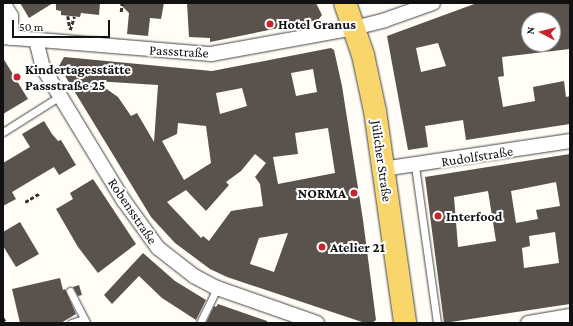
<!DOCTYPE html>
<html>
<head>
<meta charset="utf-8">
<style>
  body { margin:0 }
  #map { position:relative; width:573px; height:326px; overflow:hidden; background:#fffdf5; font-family:"Crimson Pro",serif }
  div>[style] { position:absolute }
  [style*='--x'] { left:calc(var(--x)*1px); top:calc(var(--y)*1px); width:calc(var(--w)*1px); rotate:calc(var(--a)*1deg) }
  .building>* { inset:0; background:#5a524d }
  .path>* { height:2.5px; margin-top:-1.25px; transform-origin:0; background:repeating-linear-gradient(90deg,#333 0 4px,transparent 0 6px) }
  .roads { filter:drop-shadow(0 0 1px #444) drop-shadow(0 0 1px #444) }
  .lane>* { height:7px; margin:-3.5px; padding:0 3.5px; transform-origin:3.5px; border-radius:3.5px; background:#fff }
  .street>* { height:14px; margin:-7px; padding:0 7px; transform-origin:7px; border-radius:7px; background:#fff }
  .primary>* { height:22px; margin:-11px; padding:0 11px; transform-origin:11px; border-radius:11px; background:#f9d66b }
  .dots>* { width:11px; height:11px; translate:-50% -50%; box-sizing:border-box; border:2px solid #fff; border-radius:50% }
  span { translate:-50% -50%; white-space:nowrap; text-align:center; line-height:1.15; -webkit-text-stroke:4px #fff; paint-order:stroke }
  .poi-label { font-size:14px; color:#111; font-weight:700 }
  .left { translate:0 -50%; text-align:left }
  .right { translate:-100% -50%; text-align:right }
  .street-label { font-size:14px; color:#111 }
  .frame { position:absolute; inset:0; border:4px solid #111; pointer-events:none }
  .north { position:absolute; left:521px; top:12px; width:40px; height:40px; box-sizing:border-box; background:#fff; border:1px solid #a0a0a0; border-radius:50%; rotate:277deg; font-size:11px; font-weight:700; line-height:16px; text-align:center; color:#111 }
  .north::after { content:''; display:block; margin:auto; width:14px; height:18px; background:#c4262e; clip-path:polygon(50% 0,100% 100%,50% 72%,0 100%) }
  .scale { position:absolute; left:12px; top:20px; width:98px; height:18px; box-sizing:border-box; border:2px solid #111; border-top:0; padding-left:5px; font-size:12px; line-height:14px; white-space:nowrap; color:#111; -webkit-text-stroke:3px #fff; paint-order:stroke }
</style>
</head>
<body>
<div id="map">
  <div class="building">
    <div style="clip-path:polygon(20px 3px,53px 3px,29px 18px)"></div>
    <div style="clip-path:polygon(56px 3px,100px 3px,99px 15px,81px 13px,80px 17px,61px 15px,61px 11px,56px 10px)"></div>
    <div style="clip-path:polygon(119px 3px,164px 3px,161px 19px,150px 18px,148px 36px,127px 34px,129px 13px)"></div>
    <div style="clip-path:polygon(187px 3px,316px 3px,322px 15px,318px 20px,210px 42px,210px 38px,189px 37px)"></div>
    <div style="clip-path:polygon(evenodd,477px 3px,570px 3px,570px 49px,502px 57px,504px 76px,498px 77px,503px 107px,535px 101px,533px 87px,564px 81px,566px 97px,570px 96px,570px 124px,466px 140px,463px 120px,425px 126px,428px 147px,408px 150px,387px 36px,477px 3px,529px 20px,553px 20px,553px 44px,529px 44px,529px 20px,477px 3px,438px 43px,446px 66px,421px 72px,416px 48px,438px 43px)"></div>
    <div style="clip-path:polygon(evenodd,331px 48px,334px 50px,342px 86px,363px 220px,376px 320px,372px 323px,365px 323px,227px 277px,210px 269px,175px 243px,151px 217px,59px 66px,64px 57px,212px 71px,331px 48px,313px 69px,317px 92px,296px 96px,291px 73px,313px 69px,331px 48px,95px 81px,158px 85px,154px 142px,137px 113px,131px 116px,118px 97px,95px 81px,331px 48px,242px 88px,247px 106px,220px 114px,216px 93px,242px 88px,331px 48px,178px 123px,206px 126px,211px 163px,184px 180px,162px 141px,177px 134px,178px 123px,331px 48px,328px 128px,335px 173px,278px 184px,273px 157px,298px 154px,295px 133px,328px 128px,331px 48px,255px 154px,266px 163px,255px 177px,260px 184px,263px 206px,231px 211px,209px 241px,203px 236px,201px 238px,167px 202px,186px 190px,206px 211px,229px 185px,226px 182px,241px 171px,255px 154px,331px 48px,288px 233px,274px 272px,250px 264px,259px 238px,288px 233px)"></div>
    <div style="clip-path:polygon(3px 58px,28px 99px,3px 114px)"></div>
    <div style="clip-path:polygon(44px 121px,52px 134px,58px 141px,61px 140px,76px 165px,59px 175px,54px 167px,12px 192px,16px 199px,3px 206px,3px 163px,30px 147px,22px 134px)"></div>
    <div style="clip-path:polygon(evenodd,570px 154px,570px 304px,444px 323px,425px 177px,570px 154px,556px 182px,560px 206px,536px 210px,538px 219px,516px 223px,511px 191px,556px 182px,570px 154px,488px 191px,496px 241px,458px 247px,454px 197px,488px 191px,570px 154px,555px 232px,559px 263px,524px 268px,522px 248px,530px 246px,529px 236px,555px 232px)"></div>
    <div style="clip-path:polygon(93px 179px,136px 244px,98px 273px,78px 247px,56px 209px,73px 199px,70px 193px)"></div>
    <div style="clip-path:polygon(20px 222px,39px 254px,16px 267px,3px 246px,3px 232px)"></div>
    <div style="clip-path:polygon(143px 253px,175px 281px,206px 300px,196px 320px,162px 298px,139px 276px,112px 304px,104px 295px)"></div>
    <div style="clip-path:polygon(60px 278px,63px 290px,65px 289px,76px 314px,61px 323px,20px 323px,12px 289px)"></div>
    <div style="clip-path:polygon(79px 285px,82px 295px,78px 296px,73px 287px)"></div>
    <div style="clip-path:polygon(218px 304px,267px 321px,267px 323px,206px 323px,214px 306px,216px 307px)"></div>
  </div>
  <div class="path">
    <div style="--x:121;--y:12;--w:9;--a:-84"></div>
    <div style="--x:68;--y:16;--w:12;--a:81"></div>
    <div style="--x:70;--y:30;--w:14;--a:-73"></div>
    <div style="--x:25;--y:202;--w:17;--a:-31"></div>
    <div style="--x:3;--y:318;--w:6;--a:59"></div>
  </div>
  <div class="roads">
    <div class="lane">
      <div style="--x:3;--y:132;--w:67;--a:-32.3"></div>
      <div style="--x:415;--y:166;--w:159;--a:82"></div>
      <div style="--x:70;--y:291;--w:36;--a:63"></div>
      <div style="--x:71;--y:323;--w:14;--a:-17"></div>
      <div style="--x:200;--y:323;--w:39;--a:-64"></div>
    </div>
    <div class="street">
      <div style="--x:3;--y:3;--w:15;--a:58"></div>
      <div style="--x:11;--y:16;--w:22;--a:90"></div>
      <div style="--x:3;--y:37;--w:209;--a:4.7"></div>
      <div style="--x:211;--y:54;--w:145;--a:-10.3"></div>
      <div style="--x:354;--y:28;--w:32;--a:-14"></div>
      <div style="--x:385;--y:20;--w:51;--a:-19.5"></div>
      <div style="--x:36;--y:40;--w:29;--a:76"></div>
      <div style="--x:43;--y:68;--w:156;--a:58.7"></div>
      <div style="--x:124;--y:201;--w:58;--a:54.1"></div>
      <div style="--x:158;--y:248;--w:46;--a:37.9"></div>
      <div style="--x:194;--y:276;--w:26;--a:28"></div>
      <div style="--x:217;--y:288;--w:106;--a:19.3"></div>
      <div style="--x:383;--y:169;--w:189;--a:-8.5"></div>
      <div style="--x:528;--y:323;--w:43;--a:-9.5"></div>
    </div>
    <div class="primary">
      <div style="--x:345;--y:3;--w:55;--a:70.9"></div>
      <div style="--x:363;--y:55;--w:57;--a:77.9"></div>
      <div style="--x:375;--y:111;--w:214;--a:81.9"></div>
    </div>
  </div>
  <div class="dots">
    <div style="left:270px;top:24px;background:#c4262e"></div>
    <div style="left:17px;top:77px;background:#c4262e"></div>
    <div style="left:354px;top:193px;background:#c4262e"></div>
    <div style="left:438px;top:216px;background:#c4262e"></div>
    <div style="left:322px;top:247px;background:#c4262e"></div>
  </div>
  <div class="poi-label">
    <span class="left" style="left:278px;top:24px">Hotel Granus</span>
    <span class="left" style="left:25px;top:77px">Kindertagesstätte<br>Passstraße 25</span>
    <span class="right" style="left:346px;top:193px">NORMA</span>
    <span class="left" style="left:446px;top:216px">Interfood</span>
    <span class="left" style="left:330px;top:247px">Atelier 21</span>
  </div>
  <div class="street-label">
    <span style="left:179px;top:51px;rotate:3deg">Passstraße</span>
    <span style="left:477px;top:156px;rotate:-9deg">Rudolfstraße</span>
    <span style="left:382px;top:161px;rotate:82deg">Jülicher Straße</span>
    <span style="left:133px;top:211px;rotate:56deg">Robensstraße</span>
  </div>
  <div class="frame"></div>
  <div class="north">N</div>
  <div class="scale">50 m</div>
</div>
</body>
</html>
